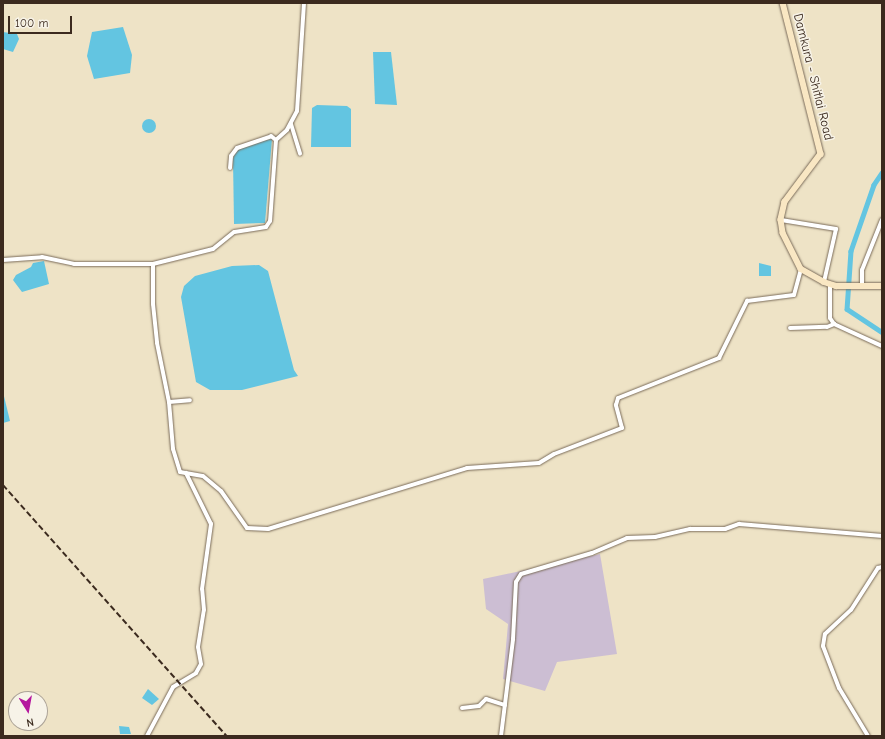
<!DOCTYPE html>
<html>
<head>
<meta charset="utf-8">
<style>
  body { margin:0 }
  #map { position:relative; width:885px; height:739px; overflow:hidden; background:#eee3c6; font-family:"Comic Neue",sans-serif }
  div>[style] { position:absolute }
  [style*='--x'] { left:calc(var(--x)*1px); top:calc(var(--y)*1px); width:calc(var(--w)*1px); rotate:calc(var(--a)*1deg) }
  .industrial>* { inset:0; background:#ccbed3 }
  .water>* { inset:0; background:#63c5e1 }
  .round { border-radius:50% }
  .canal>* { height:4.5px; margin:-2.25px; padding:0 2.25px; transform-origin:2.25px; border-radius:2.25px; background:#63c5e1 }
  .roads { filter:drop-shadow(0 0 1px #7a6b59) drop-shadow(0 0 1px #7a6b59) }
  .street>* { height:4px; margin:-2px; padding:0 2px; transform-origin:2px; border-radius:2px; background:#fff }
  .secondary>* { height:5.5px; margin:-2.75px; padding:0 2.75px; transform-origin:2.75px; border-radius:2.75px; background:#f9e7c3 }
  .rail>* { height:1.5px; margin-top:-0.75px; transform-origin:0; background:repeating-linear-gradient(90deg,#3b2a1e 0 6px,transparent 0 9px) }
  span { translate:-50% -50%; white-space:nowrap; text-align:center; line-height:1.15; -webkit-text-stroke:3px #f7f3e8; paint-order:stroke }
  .street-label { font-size:13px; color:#3b2a1e }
  .frame { position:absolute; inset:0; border:4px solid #3b2a1e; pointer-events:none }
  .north { position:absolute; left:8px; top:691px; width:40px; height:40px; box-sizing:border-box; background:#f7f3e8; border:1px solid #aca397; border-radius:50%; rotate:169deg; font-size:11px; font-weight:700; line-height:16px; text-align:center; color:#3b2a1e }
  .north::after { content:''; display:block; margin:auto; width:14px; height:18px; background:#b5179e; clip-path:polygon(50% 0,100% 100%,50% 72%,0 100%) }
  .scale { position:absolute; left:8px; top:16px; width:64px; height:18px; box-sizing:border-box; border:2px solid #3b2a1e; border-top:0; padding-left:5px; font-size:12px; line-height:14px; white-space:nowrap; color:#3b2a1e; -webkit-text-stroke:3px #f7f3e8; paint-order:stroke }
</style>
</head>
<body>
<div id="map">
  <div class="industrial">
    <div style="clip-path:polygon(600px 554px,617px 654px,557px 662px,545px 691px,503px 679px,508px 624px,486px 609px,483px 579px)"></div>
  </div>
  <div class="water">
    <div style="clip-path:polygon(123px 27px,132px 55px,130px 73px,94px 79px,87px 56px,92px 32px)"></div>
    <div style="clip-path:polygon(3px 32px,17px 34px,19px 39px,13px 52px,3px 49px)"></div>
    <div style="clip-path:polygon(373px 52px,391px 52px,397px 105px,375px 104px)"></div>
    <div style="clip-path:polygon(317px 105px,347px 106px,351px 109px,351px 147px,311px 147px,312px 108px)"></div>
    <div class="round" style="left:142px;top:119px;width:14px;height:14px"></div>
    <div style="clip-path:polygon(272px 139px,265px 223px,234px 224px,233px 159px,236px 151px,255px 142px)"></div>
    <div style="clip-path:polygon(44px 261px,49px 284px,22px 292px,13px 280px,16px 275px,31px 267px,33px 263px)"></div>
    <div style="clip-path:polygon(759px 263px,771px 266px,771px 276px,759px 276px)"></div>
    <div style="clip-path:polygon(259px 265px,268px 271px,294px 370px,298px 376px,242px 390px,210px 390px,196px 382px,181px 297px,184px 286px,195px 276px,232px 266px)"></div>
    <div style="clip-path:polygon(3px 392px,10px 421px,3px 423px)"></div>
    <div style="clip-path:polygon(148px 689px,159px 699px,152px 705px,142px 698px)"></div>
    <div style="clip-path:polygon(119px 726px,129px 727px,131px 734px,120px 734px)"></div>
  </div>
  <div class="canal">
    <div style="--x:882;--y:173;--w:14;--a:124"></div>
    <div style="--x:874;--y:185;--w:70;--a:109.2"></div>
    <div style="--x:851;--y:251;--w:58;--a:93.9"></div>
    <div style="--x:847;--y:309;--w:42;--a:33.3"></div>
  </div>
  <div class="roads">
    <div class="street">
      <div style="--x:304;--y:3;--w:108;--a:93.7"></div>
      <div style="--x:297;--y:111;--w:21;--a:118"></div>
      <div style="--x:287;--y:130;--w:15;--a:138"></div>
      <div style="--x:276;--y:140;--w:81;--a:94.2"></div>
      <div style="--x:270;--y:221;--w:7;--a:124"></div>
      <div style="--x:266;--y:227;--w:32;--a:171"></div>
      <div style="--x:234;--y:232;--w:27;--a:141"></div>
      <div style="--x:213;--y:249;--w:62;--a:166"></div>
      <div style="--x:153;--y:264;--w:40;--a:90"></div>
      <div style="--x:153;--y:304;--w:39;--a:84"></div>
      <div style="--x:157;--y:343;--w:60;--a:78.5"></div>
      <div style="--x:169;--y:402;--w:47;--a:85.1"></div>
      <div style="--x:173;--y:449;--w:24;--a:73"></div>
      <div style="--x:180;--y:472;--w:23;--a:10"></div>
      <div style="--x:203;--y:476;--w:23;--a:40"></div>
      <div style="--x:221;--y:491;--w:45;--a:54.9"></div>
      <div style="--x:247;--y:528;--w:21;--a:3"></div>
      <div style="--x:268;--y:529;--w:208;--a:-17"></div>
      <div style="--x:467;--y:468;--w:72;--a:-4"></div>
      <div style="--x:539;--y:463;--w:17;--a:-31"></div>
      <div style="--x:554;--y:454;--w:73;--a:-20.9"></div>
      <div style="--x:622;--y:428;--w:24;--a:-105"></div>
      <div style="--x:616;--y:405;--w:7;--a:-74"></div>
      <div style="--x:618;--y:398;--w:109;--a:-21.6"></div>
      <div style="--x:719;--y:358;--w:64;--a:-63.8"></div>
      <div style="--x:747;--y:301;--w:47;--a:-7.3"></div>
      <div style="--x:794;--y:295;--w:27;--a:-75"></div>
      <div style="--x:291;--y:124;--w:31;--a:73"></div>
      <div style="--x:230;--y:168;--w:12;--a:-85"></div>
      <div style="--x:231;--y:156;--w:10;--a:-53"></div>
      <div style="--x:237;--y:148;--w:36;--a:-19"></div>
      <div style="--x:271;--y:136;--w:6;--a:39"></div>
      <div style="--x:781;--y:220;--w:56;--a:9.3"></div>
      <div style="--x:836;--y:229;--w:54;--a:102.8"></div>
      <div style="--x:3;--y:260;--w:39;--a:-4"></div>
      <div style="--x:42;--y:257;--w:33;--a:12"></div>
      <div style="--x:74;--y:264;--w:79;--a:0"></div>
      <div style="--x:830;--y:284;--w:34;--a:90"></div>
      <div style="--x:830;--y:318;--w:7;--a:56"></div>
      <div style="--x:834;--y:324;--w:53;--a:24.6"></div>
      <div style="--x:862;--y:287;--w:17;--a:-90"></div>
      <div style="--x:862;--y:270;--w:54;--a:-68.2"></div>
      <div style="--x:790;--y:328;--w:37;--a:-2"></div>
      <div style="--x:827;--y:327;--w:8;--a:-23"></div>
      <div style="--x:169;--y:402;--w:21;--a:-5"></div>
      <div style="--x:462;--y:708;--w:17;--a:-7"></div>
      <div style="--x:479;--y:706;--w:10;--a:-45"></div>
      <div style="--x:486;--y:699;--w:20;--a:18"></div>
      <div style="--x:147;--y:736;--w:55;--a:-62"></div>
      <div style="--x:173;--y:687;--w:27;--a:-31"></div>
      <div style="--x:196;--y:673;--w:10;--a:-61"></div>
      <div style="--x:201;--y:664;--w:17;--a:-100"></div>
      <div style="--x:198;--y:647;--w:37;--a:-81"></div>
      <div style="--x:204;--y:610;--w:21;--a:-95"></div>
      <div style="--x:202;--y:589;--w:66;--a:-82.1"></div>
      <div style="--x:211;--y:524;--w:57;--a:-116.1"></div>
      <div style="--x:501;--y:736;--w:98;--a:-82.9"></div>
      <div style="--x:513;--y:639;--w:57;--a:-87"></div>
      <div style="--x:516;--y:582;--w:9;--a:-58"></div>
      <div style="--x:521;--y:574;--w:74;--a:-16.5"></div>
      <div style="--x:592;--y:553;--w:38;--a:-23"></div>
      <div style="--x:627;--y:538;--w:28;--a:-2"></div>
      <div style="--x:655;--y:537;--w:36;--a:-13"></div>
      <div style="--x:690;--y:529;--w:35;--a:0"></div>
      <div style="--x:725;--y:529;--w:15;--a:-20"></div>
      <div style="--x:739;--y:524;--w:144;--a:4.8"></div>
      <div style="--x:868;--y:736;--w:56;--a:-121.1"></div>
      <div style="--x:839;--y:688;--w:45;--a:-110.9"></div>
      <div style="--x:823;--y:646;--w:12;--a:-81"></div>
      <div style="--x:825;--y:634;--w:35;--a:-43"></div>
      <div style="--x:851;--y:610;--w:50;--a:-57.3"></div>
      <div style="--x:878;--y:568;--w:4;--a:-14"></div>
    </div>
    <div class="secondary">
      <div style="--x:783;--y:3;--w:156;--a:75.9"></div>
      <div style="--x:821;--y:154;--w:60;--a:126.9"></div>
      <div style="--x:785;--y:202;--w:18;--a:103"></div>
      <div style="--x:781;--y:220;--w:13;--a:81"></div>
      <div style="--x:783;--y:233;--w:40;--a:63.4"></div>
      <div style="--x:801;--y:269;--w:26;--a:29"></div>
      <div style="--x:824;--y:282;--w:13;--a:18"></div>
      <div style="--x:836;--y:286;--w:46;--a:0"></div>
    </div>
  </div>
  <div class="rail">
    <div style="--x:3;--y:485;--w:336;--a:48.3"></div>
  </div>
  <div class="street-label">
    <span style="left:813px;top:77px;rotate:76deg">Damkura - Shitlai Road</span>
  </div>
  <div class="frame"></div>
  <div class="north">N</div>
  <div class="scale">100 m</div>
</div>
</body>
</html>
